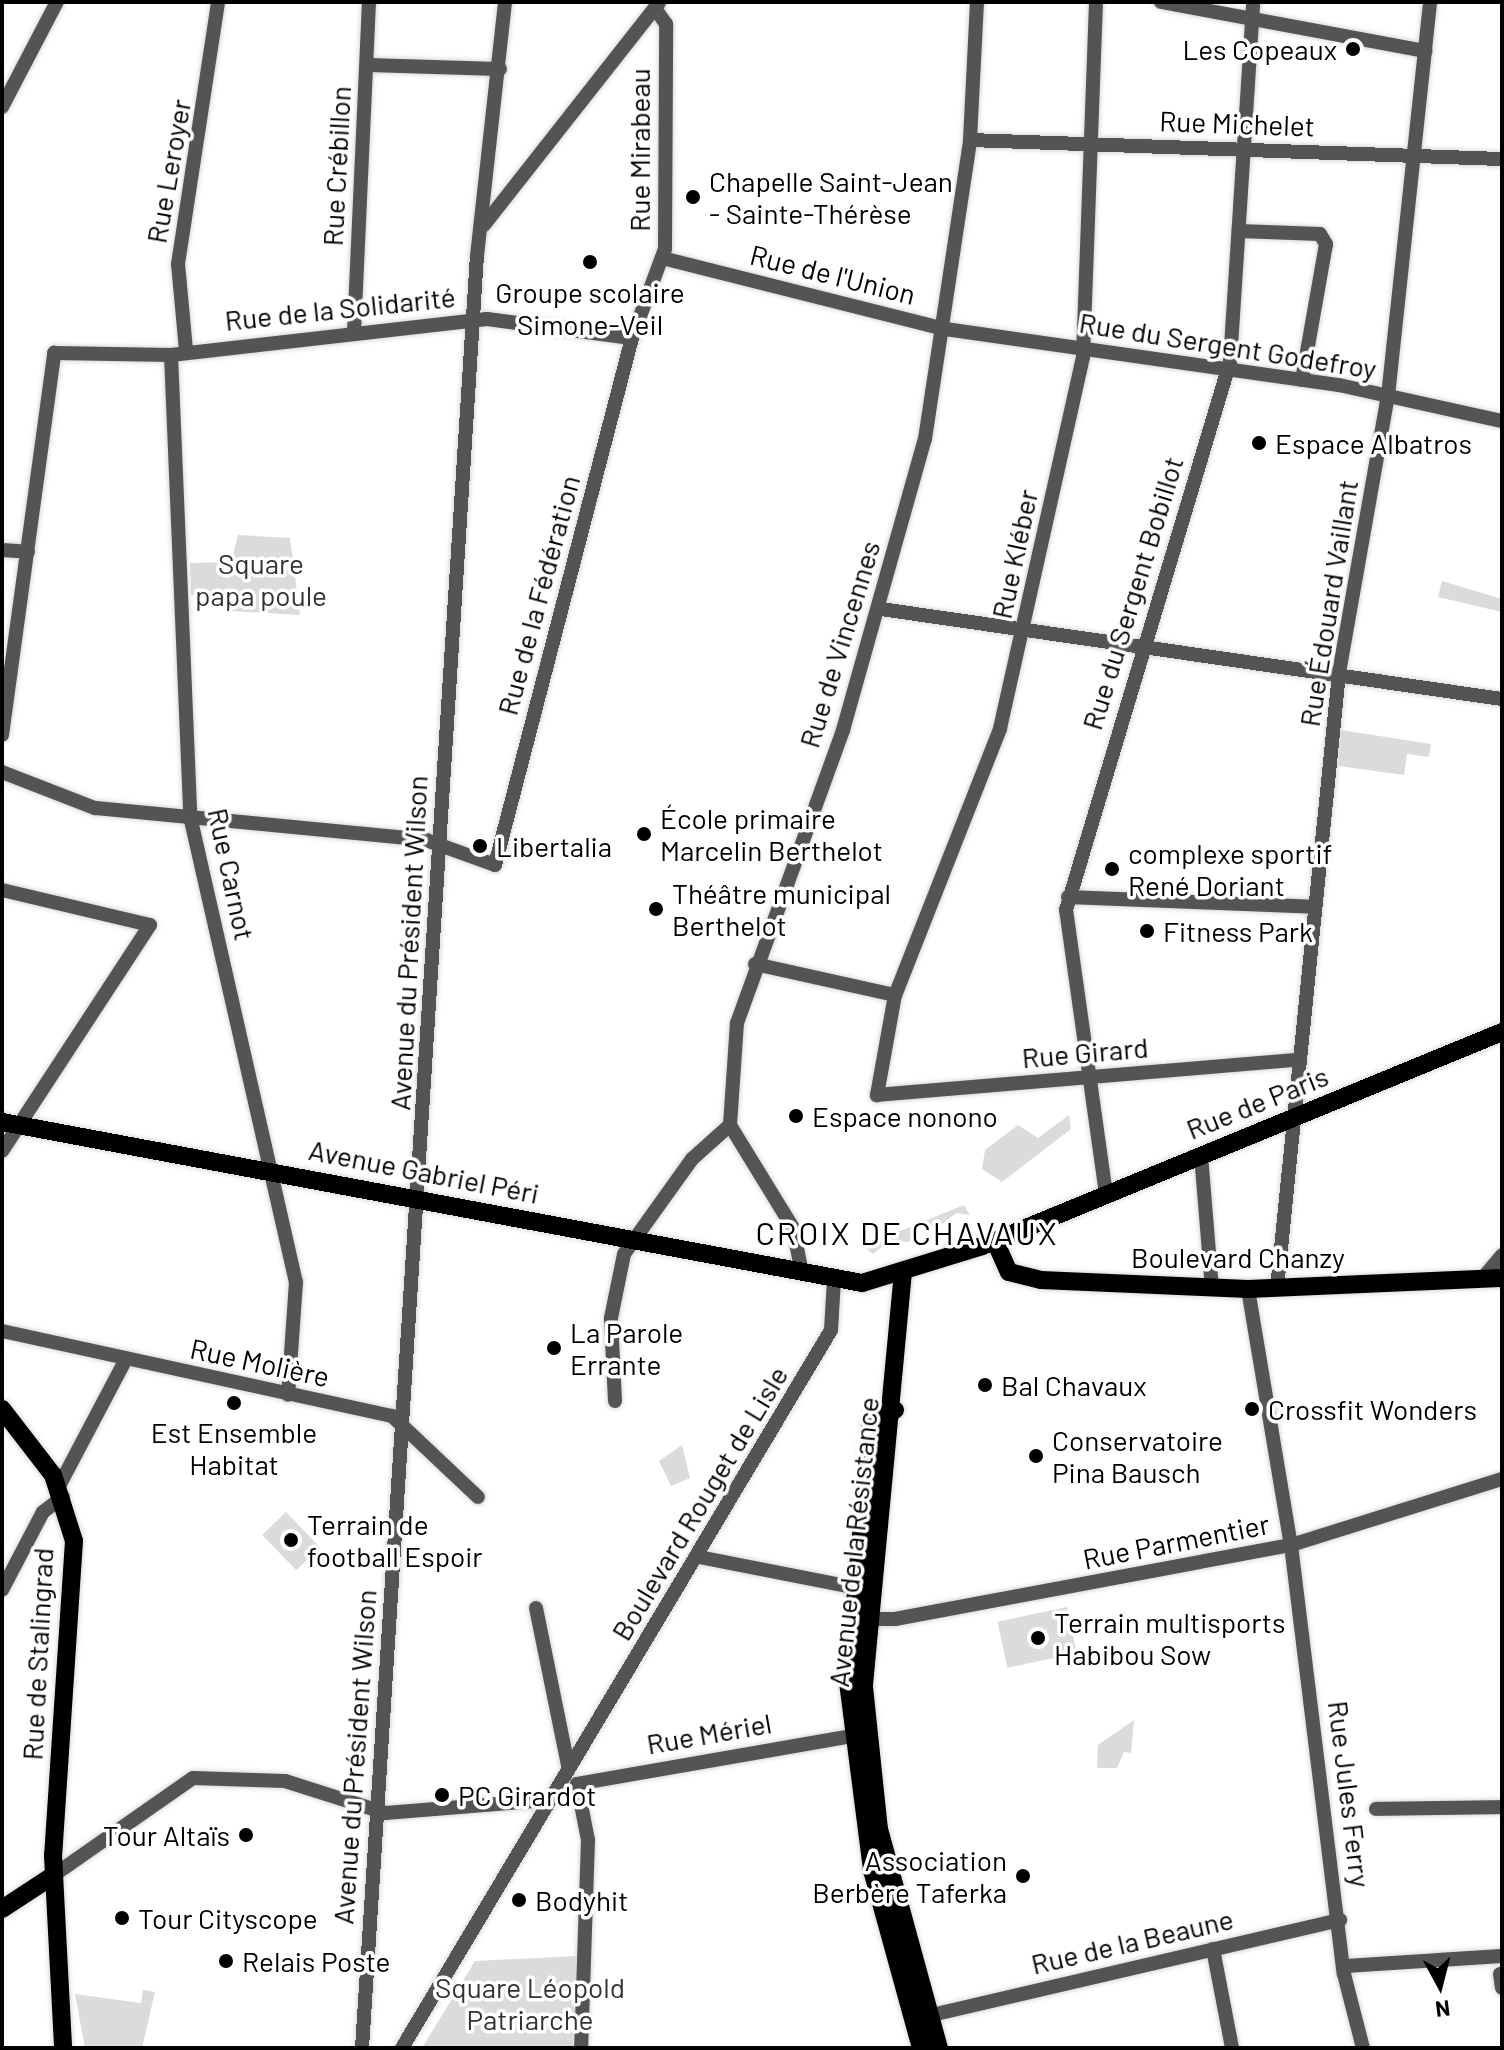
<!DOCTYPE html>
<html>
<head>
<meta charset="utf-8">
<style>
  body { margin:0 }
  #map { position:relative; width:1504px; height:2050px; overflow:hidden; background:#fff; font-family:Barlow,sans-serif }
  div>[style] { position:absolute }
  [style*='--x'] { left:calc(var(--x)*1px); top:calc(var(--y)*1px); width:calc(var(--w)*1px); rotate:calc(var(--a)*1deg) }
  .green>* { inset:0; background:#dbdbdb; transform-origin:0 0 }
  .roads { filter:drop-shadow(0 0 2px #dbdbdb) drop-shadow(0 0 2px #dbdbdb) }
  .minor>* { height:14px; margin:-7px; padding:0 7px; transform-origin:7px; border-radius:7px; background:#545454 }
  .major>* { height:18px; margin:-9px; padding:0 9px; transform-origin:9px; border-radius:9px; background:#000 }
  .dots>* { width:22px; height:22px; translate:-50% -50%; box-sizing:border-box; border:4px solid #fff; border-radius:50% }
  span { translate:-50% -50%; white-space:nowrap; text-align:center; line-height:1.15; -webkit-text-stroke:7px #fff; paint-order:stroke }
  .poi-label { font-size:28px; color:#000 }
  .right { translate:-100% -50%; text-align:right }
  .left { translate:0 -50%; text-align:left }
  .street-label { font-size:28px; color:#000 }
  .park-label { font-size:28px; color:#323232 }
  .quarter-label { font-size:32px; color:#000; letter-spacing:2px }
  .frame { position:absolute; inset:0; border:4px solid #000; pointer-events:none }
  .north { position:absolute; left:1400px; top:1946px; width:80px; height:80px; -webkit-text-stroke:6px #fff; paint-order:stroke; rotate:173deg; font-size:22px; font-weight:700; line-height:32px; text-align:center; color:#000 }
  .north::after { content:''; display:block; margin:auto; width:28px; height:36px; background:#000; clip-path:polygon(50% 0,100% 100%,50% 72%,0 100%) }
</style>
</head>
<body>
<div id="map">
  <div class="green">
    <div style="clip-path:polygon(238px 535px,290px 538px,300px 615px,230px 611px,227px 596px,191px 595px,190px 563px,231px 562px)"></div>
    <div style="clip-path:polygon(1442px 581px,1502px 599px,1502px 612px,1438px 597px)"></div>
    <div style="clip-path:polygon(1341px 730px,1431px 744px,1429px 757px,1407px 754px,1404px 775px,1338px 766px)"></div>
    <div style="clip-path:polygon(1069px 1115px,1071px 1129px,1002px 1182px,982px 1169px,985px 1150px,1018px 1125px,1038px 1138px)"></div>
    <div style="clip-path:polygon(964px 1205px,970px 1215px,956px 1213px,934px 1231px,930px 1224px,920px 1228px,909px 1242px,889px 1241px,873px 1254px,863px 1246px)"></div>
    <div style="clip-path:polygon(682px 1445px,690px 1478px,671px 1486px,659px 1461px)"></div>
    <div style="left:286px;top:1512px;width:49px;height:33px;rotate:46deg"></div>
    <div style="left:1067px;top:1607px;width:47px;height:71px;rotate:78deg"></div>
    <div style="clip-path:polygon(1134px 1720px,1131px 1753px,1124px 1752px,1117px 1768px,1097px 1768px,1098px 1745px)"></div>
    <div style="clip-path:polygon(577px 1956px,573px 2048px,422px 2048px,475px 1961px)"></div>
    <div style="clip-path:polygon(143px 1990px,155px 1992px,142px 2048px,85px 2048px,75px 1994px,141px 2003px)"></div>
  </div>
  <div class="roads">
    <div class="minor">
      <div style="--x:1096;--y:2;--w:355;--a:92.1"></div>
      <div style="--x:1083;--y:357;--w:381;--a:102.6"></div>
      <div style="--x:1000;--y:729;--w:286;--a:111.5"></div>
      <div style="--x:895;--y:995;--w:102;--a:100.2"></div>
      <div style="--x:877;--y:1095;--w:422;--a:-4.8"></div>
      <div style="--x:1161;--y:2;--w:269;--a:10.5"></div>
      <div style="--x:367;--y:65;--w:133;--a:1.7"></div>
      <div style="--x:2;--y:107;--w:119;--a:-62.4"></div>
      <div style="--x:970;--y:140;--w:532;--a:2.05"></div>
      <div style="--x:484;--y:225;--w:283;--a:-51.8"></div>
      <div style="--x:1239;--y:231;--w:81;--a:2.1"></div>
      <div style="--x:1320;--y:234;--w:12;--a:59"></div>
      <div style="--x:1326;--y:244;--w:138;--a:100"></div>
      <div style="--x:662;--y:258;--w:292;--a:14.1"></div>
      <div style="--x:945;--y:329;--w:398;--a:8.1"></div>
      <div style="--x:1339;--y:385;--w:167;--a:12.5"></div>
      <div style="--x:354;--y:332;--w:330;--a:-87.4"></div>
      <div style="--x:186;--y:350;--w:86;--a:-95.3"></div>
      <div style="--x:178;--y:264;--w:265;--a:-81.3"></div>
      <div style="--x:171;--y:355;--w:461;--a:87.6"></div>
      <div style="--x:190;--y:816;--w:478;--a:77.2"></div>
      <div style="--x:296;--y:1282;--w:113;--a:94"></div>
      <div style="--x:2;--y:550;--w:26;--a:4"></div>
      <div style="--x:881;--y:609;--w:627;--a:8.25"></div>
      <div style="--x:2;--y:735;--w:386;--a:-82.2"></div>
      <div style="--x:54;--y:353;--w:117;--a:1"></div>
      <div style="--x:171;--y:355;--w:318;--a:-6.5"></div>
      <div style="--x:487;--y:319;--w:146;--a:7.5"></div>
      <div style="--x:2;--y:772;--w:100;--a:21.2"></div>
      <div style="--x:95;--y:808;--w:333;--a:5.5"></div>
      <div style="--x:426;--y:840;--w:73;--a:19.9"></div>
      <div style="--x:495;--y:865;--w:545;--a:-75.43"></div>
      <div style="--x:632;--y:338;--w:95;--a:-69.7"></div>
      <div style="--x:665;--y:249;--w:225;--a:-89.7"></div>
      <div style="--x:666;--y:24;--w:19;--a:-125"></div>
      <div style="--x:2;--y:890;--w:152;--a:13.3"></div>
      <div style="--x:150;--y:925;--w:270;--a:123.2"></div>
      <div style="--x:1068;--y:897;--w:245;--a:2.3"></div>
      <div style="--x:755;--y:964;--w:143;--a:12.5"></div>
      <div style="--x:1201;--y:1155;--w:133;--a:85.3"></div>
      <div style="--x:1106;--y:1194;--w:287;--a:-98"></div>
      <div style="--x:1066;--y:910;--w:572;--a:-73.34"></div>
      <div style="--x:1230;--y:362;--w:361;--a:-86.3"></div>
      <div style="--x:802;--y:1273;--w:46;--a:-101.3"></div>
      <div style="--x:793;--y:1228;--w:121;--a:-121.5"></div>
      <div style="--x:730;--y:1125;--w:102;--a:-86.1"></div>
      <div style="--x:737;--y:1023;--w:312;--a:-70.1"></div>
      <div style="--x:843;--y:730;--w:302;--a:-74.3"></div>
      <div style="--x:925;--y:439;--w:302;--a:-81.4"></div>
      <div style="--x:970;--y:140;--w:138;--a:-87.1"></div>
      <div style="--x:1482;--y:1279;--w:31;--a:-50"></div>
      <div style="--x:1277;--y:1288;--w:618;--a:-84.24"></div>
      <div style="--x:1339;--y:673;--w:281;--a:-80"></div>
      <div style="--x:1388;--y:396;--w:396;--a:-83.9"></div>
      <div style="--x:1248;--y:1289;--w:260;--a:80.5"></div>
      <div style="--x:1291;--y:1545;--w:432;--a:83"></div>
      <div style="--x:1344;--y:1974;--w:76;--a:75.6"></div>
      <div style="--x:2;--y:1331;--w:399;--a:12.3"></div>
      <div style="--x:392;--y:1416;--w:118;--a:43.3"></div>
      <div style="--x:615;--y:1401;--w:83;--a:-92.8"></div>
      <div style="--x:611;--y:1318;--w:65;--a:-78.5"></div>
      <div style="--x:624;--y:1254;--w:117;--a:-54.4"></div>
      <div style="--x:692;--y:1159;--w:51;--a:-41.8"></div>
      <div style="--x:59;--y:1486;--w:144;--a:-62.2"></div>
      <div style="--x:699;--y:1557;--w:161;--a:11.1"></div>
      <div style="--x:2;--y:1590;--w:88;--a:-62.3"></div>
      <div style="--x:43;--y:1512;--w:25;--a:-37"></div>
      <div style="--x:536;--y:1608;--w:160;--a:78.5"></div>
      <div style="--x:862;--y:1619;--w:33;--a:0"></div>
      <div style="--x:895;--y:1619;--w:403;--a:-10.6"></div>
      <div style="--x:1291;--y:1545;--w:221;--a:-17.4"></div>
      <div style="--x:577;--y:1784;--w:278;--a:-9.9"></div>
      <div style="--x:577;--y:1784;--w:57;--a:78.9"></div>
      <div style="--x:588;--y:1840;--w:208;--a:91.9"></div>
      <div style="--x:1376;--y:1809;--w:126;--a:-0.9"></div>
      <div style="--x:54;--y:1875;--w:169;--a:-34.9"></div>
      <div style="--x:193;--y:1778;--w:92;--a:1.9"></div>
      <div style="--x:285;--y:1781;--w:106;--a:17.6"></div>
      <div style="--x:386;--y:1813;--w:163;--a:-4.6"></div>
      <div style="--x:1213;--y:1949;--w:101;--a:79.1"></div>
      <div style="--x:1346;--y:1966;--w:156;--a:-3.7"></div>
      <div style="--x:1500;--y:1974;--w:14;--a:82"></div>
      <div style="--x:936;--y:2014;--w:415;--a:-13.1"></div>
      <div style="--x:362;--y:2048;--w:1796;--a:-86.33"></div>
      <div style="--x:477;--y:256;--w:256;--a:-83.7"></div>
      <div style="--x:402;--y:2048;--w:836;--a:-59.14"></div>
      <div style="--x:831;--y:1330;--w:50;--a:-86.6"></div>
    </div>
    <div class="major">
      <div style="--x:2;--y:1122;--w:875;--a:10.6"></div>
      <div style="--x:862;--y:1283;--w:126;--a:-17.1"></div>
      <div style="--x:982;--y:1246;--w:562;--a:-22.37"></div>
      <div style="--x:995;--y:1241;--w:34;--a:66"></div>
      <div style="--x:1009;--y:1272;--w:33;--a:14"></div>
      <div style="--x:1041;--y:1280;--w:207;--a:2.5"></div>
      <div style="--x:1248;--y:1289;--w:254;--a:-2.5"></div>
      <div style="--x:903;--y:1272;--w:417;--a:95.4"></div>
      <div style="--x:864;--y:1687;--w:143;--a:84"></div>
      <div style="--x:879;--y:1829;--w:227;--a:74.7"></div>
      <div style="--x:2;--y:1409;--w:83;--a:52.3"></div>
      <div style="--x:53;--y:1475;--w:69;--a:72.3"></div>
      <div style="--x:74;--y:1541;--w:315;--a:93.8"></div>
      <div style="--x:53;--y:1855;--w:193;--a:87"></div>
      <div style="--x:895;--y:1410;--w:26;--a:157"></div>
      <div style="--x:871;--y:1420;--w:263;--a:95"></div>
      <div style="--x:848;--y:1682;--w:190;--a:82.7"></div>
      <div style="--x:872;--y:1870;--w:185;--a:74.6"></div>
      <div style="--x:2;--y:1909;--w:62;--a:-33.2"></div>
    </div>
  </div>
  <div class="dots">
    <div style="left:1353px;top:49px;background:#000"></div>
    <div style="left:693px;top:197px;background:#000"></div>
    <div style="left:590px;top:262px;background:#000"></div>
    <div style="left:1259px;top:443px;background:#000"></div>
    <div style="left:644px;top:834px;background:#000"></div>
    <div style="left:480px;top:846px;background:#000"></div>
    <div style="left:1112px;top:869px;background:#000"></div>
    <div style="left:656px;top:909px;background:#000"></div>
    <div style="left:1147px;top:931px;background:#000"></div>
    <div style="left:796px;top:1116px;background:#000"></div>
    <div style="left:554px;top:1348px;background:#000"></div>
    <div style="left:985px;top:1385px;background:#000"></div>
    <div style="left:234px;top:1403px;background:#000"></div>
    <div style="left:1252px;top:1409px;background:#000"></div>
    <div style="left:1036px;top:1456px;background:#000"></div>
    <div style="left:291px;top:1540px;background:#000"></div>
    <div style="left:1038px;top:1638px;background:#000"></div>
    <div style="left:442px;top:1795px;background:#000"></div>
    <div style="left:246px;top:1835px;background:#000"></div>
    <div style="left:1023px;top:1876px;background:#000"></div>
    <div style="left:519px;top:1900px;background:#000"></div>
    <div style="left:122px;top:1918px;background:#000"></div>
    <div style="left:226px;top:1961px;background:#000"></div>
  </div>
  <div class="poi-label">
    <span class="right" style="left:1337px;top:49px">Les Copeaux</span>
    <span class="left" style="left:709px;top:197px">Chapelle Saint-Jean<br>- Sainte-Thérèse</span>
    <span style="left:590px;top:308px">Groupe scolaire<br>Simone-Veil</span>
    <span class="left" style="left:1275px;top:443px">Espace Albatros</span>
    <span class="left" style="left:660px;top:834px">École primaire<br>Marcelin Berthelot</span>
    <span class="left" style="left:496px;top:846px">Libertalia</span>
    <span class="left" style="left:1128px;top:869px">complexe sportif<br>René Doriant</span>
    <span class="left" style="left:672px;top:909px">Théâtre municipal<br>Berthelot</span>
    <span class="left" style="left:1163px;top:931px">Fitness Park</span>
    <span class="left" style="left:812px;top:1116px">Espace nonono</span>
    <span class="left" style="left:570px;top:1348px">La Parole<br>Errante</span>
    <span class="left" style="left:1001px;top:1385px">Bal Chavaux</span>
    <span class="left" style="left:1268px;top:1409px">Crossfit Wonders</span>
    <span style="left:234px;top:1448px">Est Ensemble<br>Habitat</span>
    <span class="left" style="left:1052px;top:1456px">Conservatoire<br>Pina Bausch</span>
    <span class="left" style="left:307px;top:1540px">Terrain de<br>football Espoir</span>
    <span class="left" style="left:1054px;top:1638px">Terrain multisports<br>Habibou Sow</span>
    <span class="left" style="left:458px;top:1795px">PC Girardot</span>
    <span class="right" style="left:230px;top:1835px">Tour Altaïs</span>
    <span class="right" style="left:1007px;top:1876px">Association<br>Berbère Taferka</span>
    <span class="left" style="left:535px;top:1900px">Bodyhit</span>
    <span class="left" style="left:138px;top:1918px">Tour Cityscope</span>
    <span class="left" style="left:242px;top:1961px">Relais Poste</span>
  </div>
  <div class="street-label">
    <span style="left:1237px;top:123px;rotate:2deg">Rue Michelet</span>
    <span style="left:639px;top:150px;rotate:-90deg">Rue Mirabeau</span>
    <span style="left:336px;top:166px;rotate:-87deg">Rue Crébillon</span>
    <span style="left:168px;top:171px;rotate:-80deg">Rue Leroyer</span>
    <span style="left:833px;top:274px;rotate:14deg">Rue de l'Union</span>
    <span style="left:340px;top:308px;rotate:-6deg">Rue de la Solidarité</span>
    <span style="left:1228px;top:345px;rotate:9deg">Rue du Sergent Godefroy</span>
    <span style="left:1014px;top:554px;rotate:-78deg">Rue Kléber</span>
    <span style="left:1132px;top:593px;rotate:-73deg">Rue du Sergent Bobillot</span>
    <span style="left:538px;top:595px;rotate:-75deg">Rue de la Fédération</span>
    <span style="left:1328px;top:603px;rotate:-81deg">Rue Édouard Vaillant</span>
    <span style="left:839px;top:644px;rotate:-73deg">Rue de Vincennes</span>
    <span style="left:232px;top:874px;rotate:78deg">Rue Carnot</span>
    <span style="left:408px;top:943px;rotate:-87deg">Avenue du Président Wilson</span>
    <span style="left:1085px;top:1052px;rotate:-5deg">Rue Girard</span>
    <span style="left:1257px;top:1102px;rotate:-22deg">Rue de Paris</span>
    <span style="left:424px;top:1171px;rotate:11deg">Avenue Gabriel Péri</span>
    <span style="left:1238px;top:1257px">Boulevard Chanzy</span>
    <span style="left:260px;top:1362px;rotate:12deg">Rue Molière</span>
    <span style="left:699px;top:1503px;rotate:-59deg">Boulevard Rouget de Lisle</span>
    <span style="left:1176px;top:1541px;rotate:-11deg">Rue Parmentier</span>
    <span style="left:853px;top:1542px;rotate:-84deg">Avenue de la Résistance</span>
    <span style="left:37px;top:1654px;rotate:-87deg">Rue de Stalingrad</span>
    <span style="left:709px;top:1733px;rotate:-10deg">Rue Mériel</span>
    <span style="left:354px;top:1757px;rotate:-86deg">Avenue du Président Wilson</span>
    <span style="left:1350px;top:1794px;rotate:83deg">Rue Jules Ferry</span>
    <span style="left:1132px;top:1941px;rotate:-13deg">Rue de la Beaune</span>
  </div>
  <div class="park-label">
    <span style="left:261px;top:579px">Square<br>papa poule</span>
    <span style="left:530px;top:2003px">Square Léopold<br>Patriarche</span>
  </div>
  <div class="quarter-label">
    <span style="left:907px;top:1232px">CROIX DE CHAVAUX</span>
  </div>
  <div class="frame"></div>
  <div class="north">N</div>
</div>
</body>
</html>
